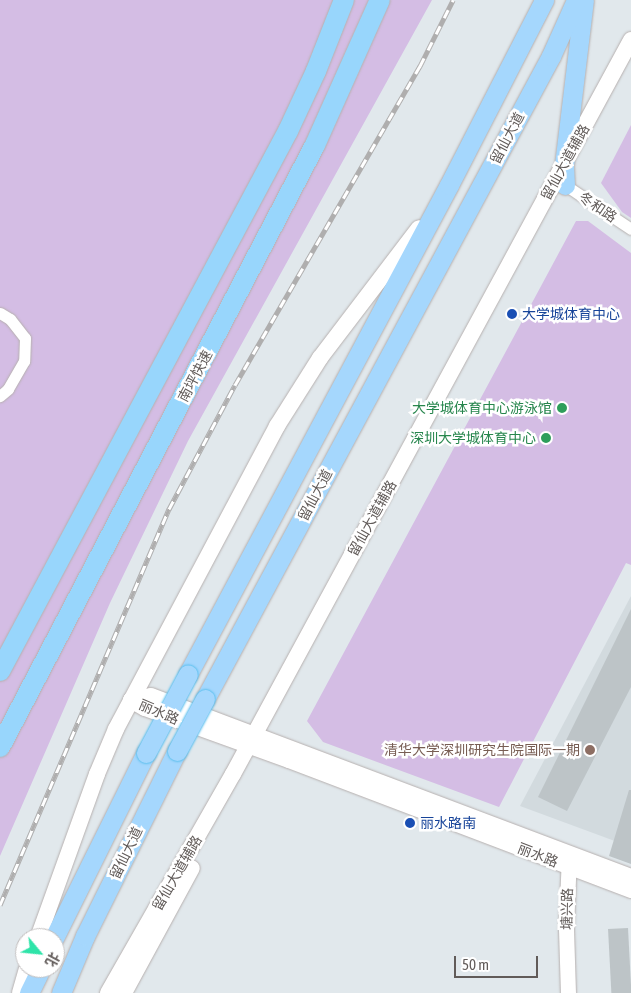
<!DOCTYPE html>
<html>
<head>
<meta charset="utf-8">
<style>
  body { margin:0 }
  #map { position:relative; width:631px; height:993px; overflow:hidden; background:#e1e8ec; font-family:"Asap Condensed","Noto Sans SC",sans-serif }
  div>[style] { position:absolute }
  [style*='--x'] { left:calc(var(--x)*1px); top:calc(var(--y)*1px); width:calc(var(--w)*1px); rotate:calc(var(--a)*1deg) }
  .education>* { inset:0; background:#d2dade }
  .green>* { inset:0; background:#d4bde4 }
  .building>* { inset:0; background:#bdc4c7; transform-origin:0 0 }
  .roads { filter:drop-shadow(0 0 1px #b6b0af) drop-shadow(0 0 1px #b6b0af) }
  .minor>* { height:11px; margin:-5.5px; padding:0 5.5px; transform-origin:5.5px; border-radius:5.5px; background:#fff }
  .tertiary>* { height:15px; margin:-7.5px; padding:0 7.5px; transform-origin:7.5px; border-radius:7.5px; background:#fff }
  .secondary>* { height:16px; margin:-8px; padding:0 8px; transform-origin:8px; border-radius:8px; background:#fff }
  .primary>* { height:19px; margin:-9.5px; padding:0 9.5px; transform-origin:9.5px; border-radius:9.5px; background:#a5d7fd }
  .trunk>* { height:20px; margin:-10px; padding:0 10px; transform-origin:10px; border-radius:10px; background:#98d6fc }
  .rail>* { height:5px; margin-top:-2.5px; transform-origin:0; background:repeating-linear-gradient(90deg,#fff 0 9px,#afaeae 0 18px); box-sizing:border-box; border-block:1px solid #afaeae }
  .bridges { filter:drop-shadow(0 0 1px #58beed) drop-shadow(0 0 1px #58beed) }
  .primary-bridge>* { height:19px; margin:-9.5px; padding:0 9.5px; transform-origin:9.5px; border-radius:9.5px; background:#a5d7fd }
  .dots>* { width:14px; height:14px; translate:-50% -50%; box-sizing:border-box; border:2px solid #fff; border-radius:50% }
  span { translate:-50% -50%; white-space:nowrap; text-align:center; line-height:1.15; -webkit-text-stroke:5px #fff; paint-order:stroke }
  .street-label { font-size:14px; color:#615b59 }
  .transit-label { font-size:14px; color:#164399 }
  .left { translate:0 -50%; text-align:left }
  .leisure-label { font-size:14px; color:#27864d }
  .right { translate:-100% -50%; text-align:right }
  .education-label { font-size:14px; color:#785e54 }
  .north { position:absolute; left:15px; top:928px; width:50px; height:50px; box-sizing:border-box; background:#fff; border:1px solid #c0bdbd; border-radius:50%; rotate:118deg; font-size:14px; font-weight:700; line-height:20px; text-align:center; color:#615b59 }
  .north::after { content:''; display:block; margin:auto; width:18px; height:22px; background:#2fe4a9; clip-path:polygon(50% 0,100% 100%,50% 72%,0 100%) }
  .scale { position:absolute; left:454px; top:956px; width:84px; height:22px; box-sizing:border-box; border:2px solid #615b59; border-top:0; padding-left:6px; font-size:15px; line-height:18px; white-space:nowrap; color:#615b59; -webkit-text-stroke:4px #fff; paint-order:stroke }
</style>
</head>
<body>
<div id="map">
  <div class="education">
    <div style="clip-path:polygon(631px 596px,631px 847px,520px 806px)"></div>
  </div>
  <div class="green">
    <div style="clip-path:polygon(0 0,432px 0,188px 441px,110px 603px,0 856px)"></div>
    <div style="clip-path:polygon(631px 125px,631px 218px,622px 212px,601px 183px)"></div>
    <div style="clip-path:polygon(576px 221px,588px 221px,631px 253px,631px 565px,626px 563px,499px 807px,323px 742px,307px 721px)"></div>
  </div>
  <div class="building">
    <div style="clip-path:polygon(631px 609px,631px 687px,567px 811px,538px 797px)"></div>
    <div style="clip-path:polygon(629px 790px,631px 790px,631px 864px,609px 856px)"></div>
    <div style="left:628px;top:928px;width:65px;height:20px;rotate:87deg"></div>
  </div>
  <div class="roads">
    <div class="minor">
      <div style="--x:565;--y:185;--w:79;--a:33.7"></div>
      <div style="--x:0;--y:313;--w:12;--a:31"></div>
      <div style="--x:10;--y:319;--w:24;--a:52"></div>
      <div style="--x:25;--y:338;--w:23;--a:92"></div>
      <div style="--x:24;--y:361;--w:32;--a:120"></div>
      <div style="--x:8;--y:389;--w:11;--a:139"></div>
    </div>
    <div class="tertiary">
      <div style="--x:568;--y:993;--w:64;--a:-91.8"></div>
      <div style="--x:566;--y:929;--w:74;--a:-87.7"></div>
    </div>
    <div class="secondary">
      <div style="--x:131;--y:700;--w:16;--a:30"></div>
      <div style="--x:145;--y:708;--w:153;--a:19.9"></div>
      <div style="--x:289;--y:760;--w:366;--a:20.8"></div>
      <div style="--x:131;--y:700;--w:20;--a:-11"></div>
      <div style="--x:151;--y:696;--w:513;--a:20.66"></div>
      <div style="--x:38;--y:938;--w:174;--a:-70.2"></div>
      <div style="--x:97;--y:774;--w:49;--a:-67.1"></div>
      <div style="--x:116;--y:729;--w:343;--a:-62"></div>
      <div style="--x:277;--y:426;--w:80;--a:-57.7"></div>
      <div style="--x:320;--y:358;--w:163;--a:-52.7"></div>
      <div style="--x:20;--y:993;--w:26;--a:-74"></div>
      <div style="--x:108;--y:993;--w:252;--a:-60.3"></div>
      <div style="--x:233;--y:774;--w:835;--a:-61.53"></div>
      <div style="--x:124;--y:993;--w:142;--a:-61.5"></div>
    </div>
    <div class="primary">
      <div style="--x:565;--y:185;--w:20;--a:-93"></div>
      <div style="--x:564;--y:165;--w:166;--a:-83.1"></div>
      <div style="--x:188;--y:674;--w:554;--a:-61.91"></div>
      <div style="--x:449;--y:185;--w:208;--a:-62.8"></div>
      <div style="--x:205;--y:699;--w:730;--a:-61.72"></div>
      <div style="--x:551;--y:56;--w:61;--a:-65.9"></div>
      <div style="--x:54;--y:938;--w:207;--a:-63.6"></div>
      <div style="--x:29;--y:993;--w:28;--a:-64"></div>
      <div style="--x:61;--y:993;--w:62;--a:-67.2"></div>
      <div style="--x:85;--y:936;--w:207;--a:-63.6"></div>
    </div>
    <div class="trunk">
      <div style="--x:0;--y:671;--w:612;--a:-61.93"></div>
      <div style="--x:288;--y:131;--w:66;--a:-65"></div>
      <div style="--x:316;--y:71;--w:76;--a:-68.5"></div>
      <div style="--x:0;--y:747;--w:679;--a:-62.38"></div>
      <div style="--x:315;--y:145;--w:159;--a:-65.9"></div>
    </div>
  </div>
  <div class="rail">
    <div style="--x:0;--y:905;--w:431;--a:-66.9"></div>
    <div style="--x:169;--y:509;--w:140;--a:-62"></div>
    <div style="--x:235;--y:385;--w:369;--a:-59.9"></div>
    <div style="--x:420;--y:66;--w:74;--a:-63.4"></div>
  </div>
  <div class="bridges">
    <div class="primary-bridge">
      <div style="--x:177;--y:751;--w:59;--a:-61.7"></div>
      <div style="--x:146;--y:753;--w:89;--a:-62"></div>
    </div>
  </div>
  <div class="dots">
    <div style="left:512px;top:314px;background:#1a4fb4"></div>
    <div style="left:562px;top:408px;background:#2e9e5b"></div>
    <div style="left:546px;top:438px;background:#2e9e5b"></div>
    <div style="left:590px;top:750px;background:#8d6e63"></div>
    <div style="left:410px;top:823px;background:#1a4fb4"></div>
  </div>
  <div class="street-label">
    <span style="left:507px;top:138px;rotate:-62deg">留仙大道</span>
    <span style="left:565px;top:162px;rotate:-61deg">留仙大道辅路</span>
    <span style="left:598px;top:207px;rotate:34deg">冬和路</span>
    <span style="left:195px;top:376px;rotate:-62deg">南坪快速</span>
    <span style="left:315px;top:495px;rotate:-62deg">留仙大道</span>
    <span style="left:372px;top:518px;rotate:-61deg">留仙大道辅路</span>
    <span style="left:159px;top:712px;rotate:23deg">丽水路</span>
    <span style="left:126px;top:853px;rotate:-64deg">留仙大道</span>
    <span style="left:538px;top:855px;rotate:21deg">丽水路</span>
    <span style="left:177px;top:873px;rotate:-60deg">留仙大道辅路</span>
    <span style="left:567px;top:909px;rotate:-89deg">塘兴路</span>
  </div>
  <div class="transit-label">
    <span class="left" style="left:522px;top:314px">大学城体育中心</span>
    <span class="left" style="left:420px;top:823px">丽水路南</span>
  </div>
  <div class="leisure-label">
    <span class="right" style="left:552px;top:408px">大学城体育中心游泳馆</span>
    <span class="right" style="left:536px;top:438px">深圳大学城体育中心</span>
  </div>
  <div class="education-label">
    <span class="right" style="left:580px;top:750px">清华大学深圳研究生院国际一期</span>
  </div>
  <div class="north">北</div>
  <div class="scale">50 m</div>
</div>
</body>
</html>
